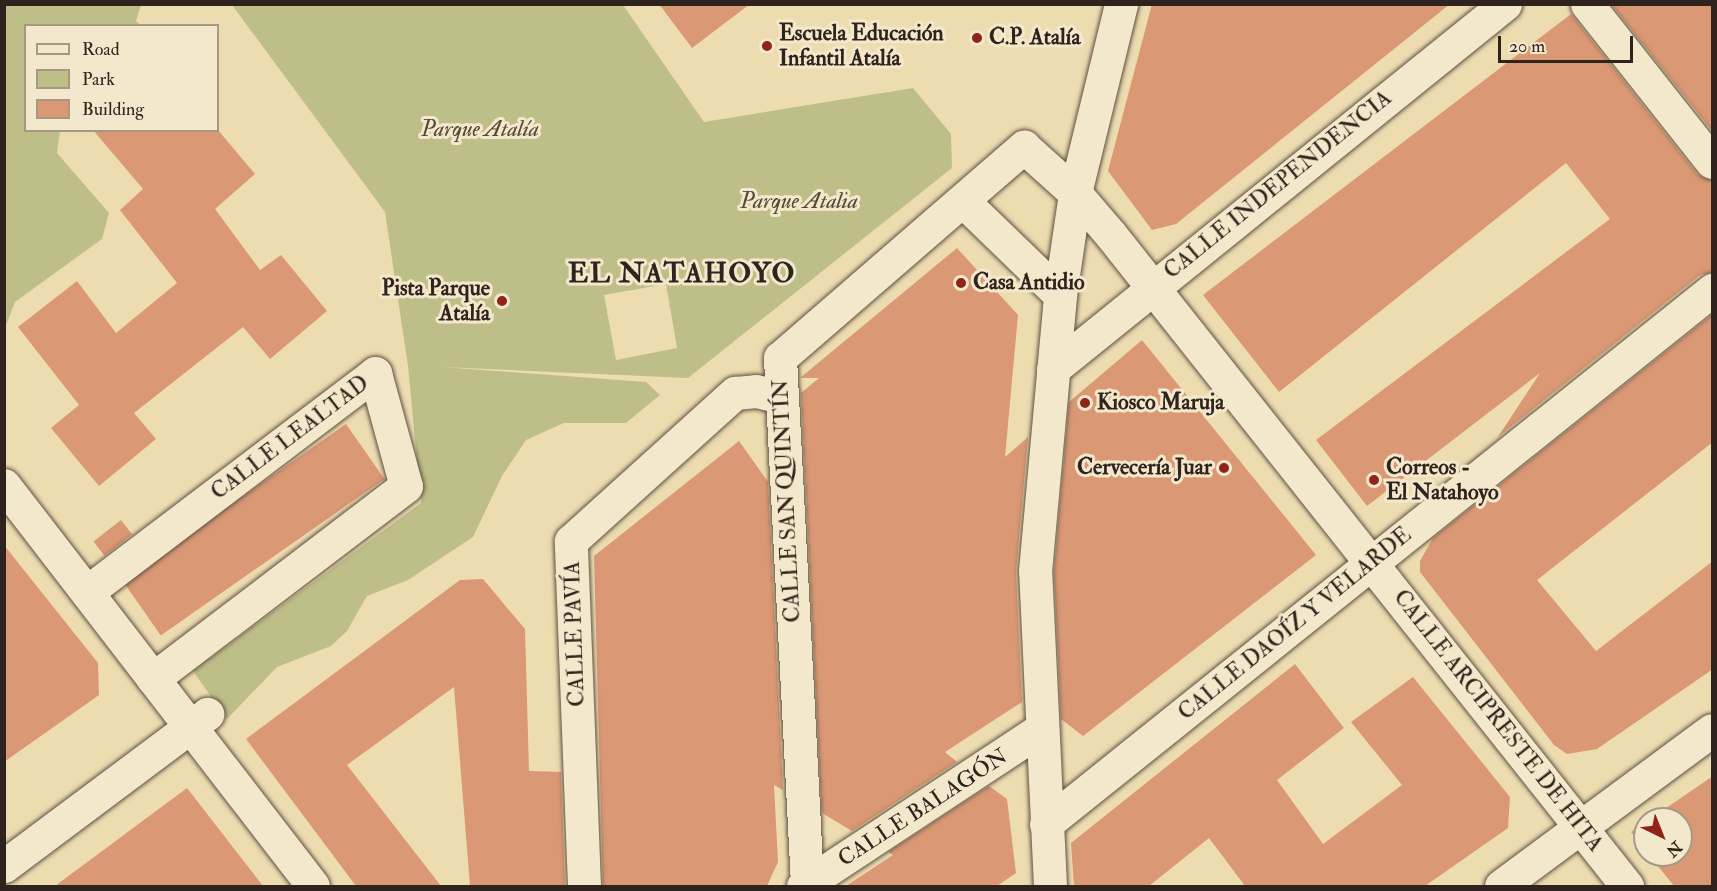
<!DOCTYPE html>
<html>
<head>
<meta charset="utf-8">
<style>
  body { margin:0 }
  #map { position:relative; width:1717px; height:891px; overflow:hidden; background:#eedcb1; font-family:"IM FELL Double Pica",serif }
  div>[style] { position:absolute }
  [style*='--x'] { left:calc(var(--x)*1px); top:calc(var(--y)*1px); width:calc(var(--w)*1px); rotate:calc(var(--a)*1deg) }
  .green>* { inset:0; background:#bebf88 }
  .building>* { inset:0; background:#da9874; transform-origin:0 0 }
  .roads { filter:drop-shadow(0 0 2px #5f5142) drop-shadow(0 0 2px #5f5142) }
  .street>* { height:33px; margin:-16.5px; padding:0 16.5px; transform-origin:16.5px; border-radius:16.5px; background:#f4e8cc }
  .secondary>* { height:33px; margin:-16.5px; padding:0 16.5px; transform-origin:16.5px; border-radius:16.5px; background:#f4e8cc }
  .dots>* { width:16px; height:16px; translate:-50% -50%; box-sizing:border-box; border:3px solid #f4e8cc; border-radius:50% }
  span { translate:-50% -50%; white-space:nowrap; text-align:center; line-height:1.15; -webkit-text-stroke:6px #f4e8cc; paint-order:stroke }
  .poi-label { font-size:22px; color:#2f231d; font-weight:700 }
  .left { translate:0 -50%; text-align:left }
  .right { translate:-100% -50%; text-align:right }
  .park-label { font-size:22px; color:#534a38; font-style:italic }
  .street-label { font-size:22px; color:#2f231d }
  .district-label { font-size:28px; color:#2f231d; font-weight:700; letter-spacing:1.5px }
  .frame { position:absolute; inset:0; border:6px solid #2f231d; pointer-events:none }
  .legend { position:absolute; left:24px; top:24px; width:195px; height:108px; box-sizing:border-box; background:#f4e8cc; border:2px solid #a59986; margin:0; padding:8px 10px; list-style:none; font-size:18px; color:#2f231d }
  .legend li { display:flex; align-items:center; gap:12px; height:30px }
  .legend b { width:30px; border:2px solid #a59986 }
  .north { position:absolute; left:1633px; top:807px; width:60px; height:60px; box-sizing:border-box; background:#f4e8cc; border:2px solid #a59986; border-radius:50%; rotate:137deg; font-size:16px; font-weight:700; line-height:24px; text-align:center; color:#2f231d }
  .north::after { content:''; display:block; margin:auto; width:21px; height:27px; background:#8f2418; clip-path:polygon(50% 0,100% 100%,50% 72%,0 100%) }
  .scale { position:absolute; left:1498px; top:36px; width:135px; height:27px; box-sizing:border-box; border:3px solid #2f231d; border-top:0; padding-left:8px; font-size:18px; line-height:21px; white-space:nowrap; color:#2f231d; -webkit-text-stroke:4px #f4e8cc; paint-order:stroke }
</style>
</head>
<body>
<div id="map">
  <div class="green">
    <div style="clip-path:polygon(5px 4px,141px 5px,136px 21px,140px 25px,26px 26px,26px 130px,60px 131px,57px 153px,109px 213px,102px 239px,15px 302px,5px 328px)"></div>
    <div style="clip-path:polygon(evenodd,232px 5px,623px 5px,704px 122px,913px 88px,951px 134px,952px 168px,688px 378px,442px 367px,646px 382px,660px 395px,626px 423px,564px 423px,526px 440px,502px 476px,473px 537px,408px 580px,367px 596px,347px 631px,331px 646px,277px 667px,227px 719px,193px 671px,421px 503px,408px 366px,385px 212px,232px 5px,666px 284px,677px 348px,616px 360px,604px 295px,666px 284px)"></div>
  </div>
  <div class="building">
    <div style="clip-path:polygon(659px 4px,750px 4px,692px 48px)"></div>
    <div style="clip-path:polygon(1152px 4px,1450px 4px,1176px 224px,1152px 230px,1108px 171px)"></div>
    <div style="clip-path:polygon(1611px 4px,1713px 4px,1713px 132px)"></div>
    <div style="clip-path:polygon(1571px 14px,1697px 174px,1713px 180px,1713px 272px,1700px 275px,1498px 437px,1540px 373px,1367px 506px,1316px 440px,1610px 219px,1566px 163px,1279px 392px,1203px 295px)"></div>
    <div style="clip-path:polygon(93px 130px,218px 130px,255px 174px,215px 209px,260px 270px,281px 255px,327px 311px,270px 359px,243px 327px,134px 413px,156px 439px,99px 486px,51px 428px,79px 405px,18px 327px,77px 281px,116px 333px,177px 283px,120px 210px,143px 189px)"></div>
    <div style="clip-path:polygon(957px 248px,1018px 315px,1005px 457px,1028px 437px,1016px 572px,1022px 702px,945px 752px,957px 762px,852px 831px,822px 813px,801px 393px,819px 378px,800px 378px)"></div>
    <div style="clip-path:polygon(1713px 314px,1713px 442px,1537px 580px,1596px 651px,1713px 561px,1713px 669px,1597px 749px,1567px 754px,1554px 745px,1420px 572px,1420px 561px,1433px 538px)"></div>
    <div style="clip-path:polygon(1142px 340px,1316px 555px,1083px 736px,1061px 719px,1054px 571px,1069px 402px)"></div>
    <div style="left:346px;top:424px;width:67px;height:273px;rotate:55deg"></div>
    <div style="clip-path:polygon(739px 441px,768px 482px,783px 790px,774px 785px,778px 862px,767px 886px,603px 886px,594px 556px)"></div>
    <div style="left:121px;top:520px;width:18px;height:35px;rotate:52deg"></div>
    <div style="clip-path:polygon(4px 545px,98px 663px,99px 695px,4px 762px)"></div>
    <div style="clip-path:polygon(483px 579px,525px 629px,529px 771px,561px 772px,565px 886px,470px 886px,454px 687px,347px 765px,441px 886px,356px 886px,246px 739px,460px 580px)"></div>
    <div style="clip-path:polygon(1295px 664px,1344px 728px,1277px 780px,1323px 844px,1402px 785px,1351px 722px,1413px 677px,1510px 797px,1508px 828px,1425px 886px,1245px 886px,1209px 838px,1149px 886px,1074px 886px,1071px 843px)"></div>
    <div style="clip-path:polygon(1713px 776px,1713px 886px,1674px 886px,1649px 855px,1681px 855px,1681px 819px,1650px 819px)"></div>
    <div style="clip-path:polygon(989px 786px,1007px 799px,1016px 873px,997px 886px,846px 886px,893px 855px,888px 852px)"></div>
    <div style="clip-path:polygon(187px 788px,263px 886px,55px 886px)"></div>
    <div style="clip-path:polygon(1645px 823px,1645px 849px,1631px 832px)"></div>
  </div>
  <div class="roads">
    <div class="street">
      <div style="--x:1587;--y:4;--w:201;--a:51.7"></div>
      <div style="--x:963;--y:201;--w:135;--a:44.1"></div>
      <div style="--x:1053;--y:369;--w:581;--a:-38.92"></div>
      <div style="--x:4;--y:485;--w:506;--a:52.38"></div>
      <div style="--x:87;--y:592;--w:362;--a:-37.2"></div>
      <div style="--x:375;--y:373;--w:117;--a:74.7"></div>
      <div style="--x:406;--y:486;--w:318;--a:142.7"></div>
      <div style="--x:1046;--y:824;--w:854;--a:-38.72"></div>
      <div style="--x:4;--y:866;--w:254;--a:-36.8"></div>
      <div style="--x:807;--y:884;--w:527;--a:-92.94"></div>
      <div style="--x:780;--y:358;--w:323;--a:-40.9"></div>
      <div style="--x:1024;--y:147;--w:69;--a:42"></div>
      <div style="--x:1075;--y:193;--w:55;--a:49.4"></div>
      <div style="--x:1111;--y:235;--w:831;--a:51.6"></div>
      <div style="--x:584;--y:886;--w:345;--a:-92.2"></div>
      <div style="--x:571;--y:541;--w:221;--a:-42.1"></div>
      <div style="--x:735;--y:393;--w:21;--a:-5"></div>
      <div style="--x:756;--y:391;--w:26;--a:13"></div>
      <div style="--x:803;--y:886;--w:285;--a:-33.4"></div>
      <div style="--x:1050;--y:886;--w:315;--a:-92.7"></div>
      <div style="--x:1035;--y:571;--w:277;--a:-84.8"></div>
      <div style="--x:1060;--y:295;--w:103;--a:-81.6"></div>
      <div style="--x:1075;--y:193;--w:195;--a:-76.3"></div>
    </div>
    <div class="secondary">
      <div style="--x:1501;--y:886;--w:262;--a:-36.5"></div>
    </div>
  </div>
  <div class="dots">
    <div style="left:977px;top:38px;background:#8f2418"></div>
    <div style="left:767px;top:46px;background:#8f2418"></div>
    <div style="left:961px;top:283px;background:#8f2418"></div>
    <div style="left:502px;top:301px;background:#8f2418"></div>
    <div style="left:1085px;top:403px;background:#8f2418"></div>
    <div style="left:1224px;top:468px;background:#8f2418"></div>
    <div style="left:1374px;top:480px;background:#8f2418"></div>
  </div>
  <div class="poi-label">
    <span class="left" style="left:779px;top:46px">Escuela Educación<br>Infantil Atalía</span>
    <span class="left" style="left:989px;top:38px">C.P. Atalía</span>
    <span class="left" style="left:973px;top:283px">Casa Antidio</span>
    <span class="right" style="left:490px;top:301px">Pista Parque<br>Atalía</span>
    <span class="left" style="left:1097px;top:403px">Kiosco Maruja</span>
    <span class="left" style="left:1386px;top:480px">Correos -<br>El Natahoyo</span>
    <span class="right" style="left:1212px;top:468px">Cervecería Juar</span>
  </div>
  <div class="park-label">
    <span style="left:480px;top:130px">Parque Atalía</span>
    <span style="left:799px;top:202px">Parque Atalia</span>
  </div>
  <div class="street-label">
    <span style="left:1278px;top:185px;rotate:-39deg">CALLE INDEPENDENCIA</span>
    <span style="left:290px;top:438px;rotate:-37deg">CALLE LEALTAD</span>
    <span style="left:787px;top:501px;rotate:-93deg">CALLE SAN QUINTÍN</span>
    <span style="left:1295px;top:624px;rotate:-39deg">CALLE DAOÍZ Y VELARDE</span>
    <span style="left:575px;top:634px;rotate:-92deg">CALLE PAVÍA</span>
    <span style="left:1498px;top:721px;rotate:52deg">CALLE ARCIPRESTE DE HITA</span>
    <span style="left:923px;top:808px;rotate:-33deg">CALLE BALAGÓN</span>
  </div>
  <div class="district-label">
    <span style="left:682px;top:274px">EL NATAHOYO</span>
  </div>
  <div class="frame"></div>
  <ul class="legend">
  <li><b style="height:8px;background:#f4e8cc"></b>Road</li>
  <li><b style="height:16px;background:#bebf88"></b>Park</li>
  <li><b style="height:16px;background:#da9874"></b>Building</li>
  </ul>
  <div class="north">N</div>
  <div class="scale">20 m</div>
</div>
</body>
</html>
